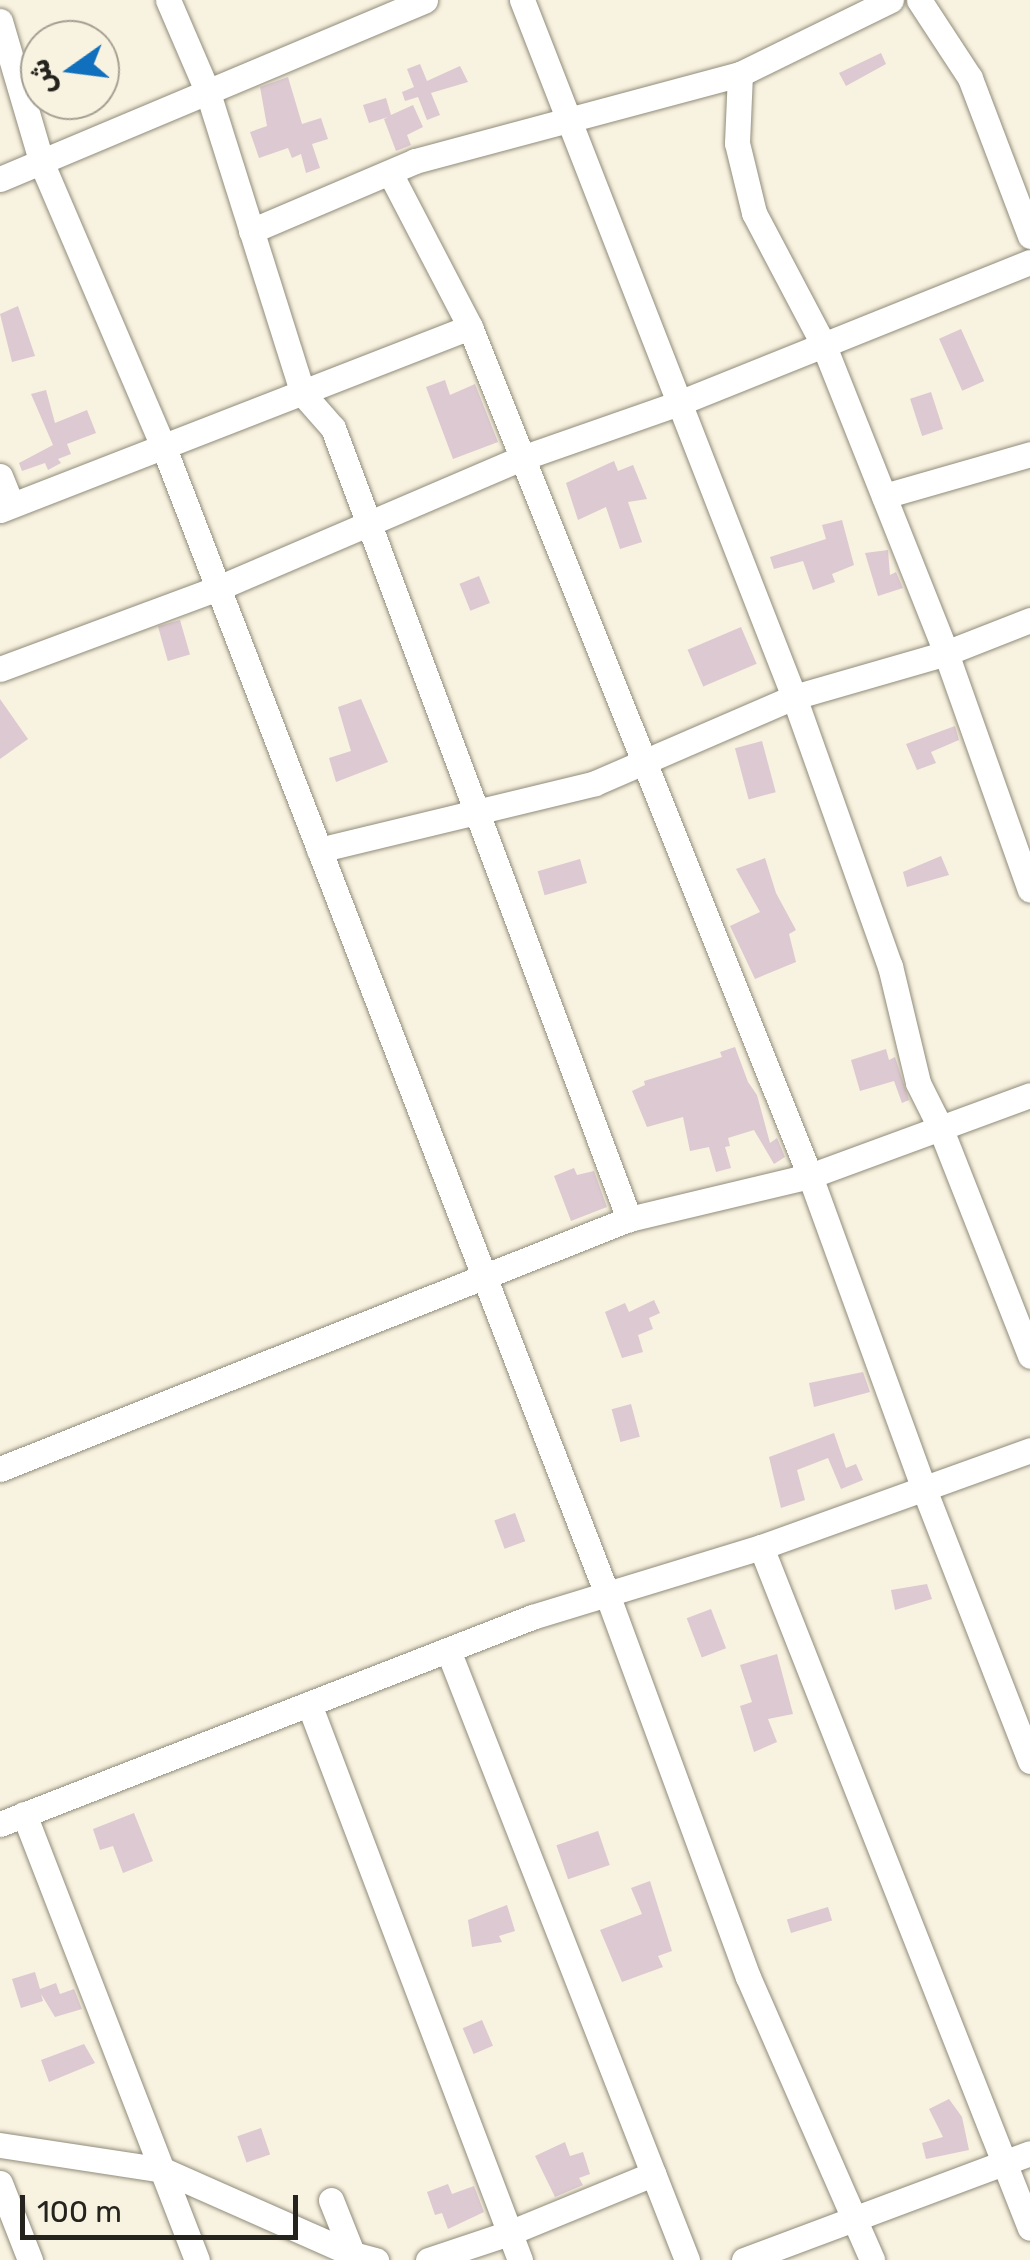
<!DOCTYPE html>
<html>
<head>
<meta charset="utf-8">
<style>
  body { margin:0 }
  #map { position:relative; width:1030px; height:2260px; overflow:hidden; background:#f8f2e0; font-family:Rubik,Cairo,sans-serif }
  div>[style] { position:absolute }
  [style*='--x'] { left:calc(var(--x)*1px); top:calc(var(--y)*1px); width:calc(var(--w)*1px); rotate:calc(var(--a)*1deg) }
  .building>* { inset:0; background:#ddc9d1; transform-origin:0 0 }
  .roads { filter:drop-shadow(0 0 2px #918c7b) drop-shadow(0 0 2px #918c7b) }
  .minor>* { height:25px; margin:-12.5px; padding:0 12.5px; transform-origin:12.5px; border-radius:12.5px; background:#fff }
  span { translate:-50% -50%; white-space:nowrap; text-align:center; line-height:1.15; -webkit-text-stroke:10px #f8f2e0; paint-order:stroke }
  .north { position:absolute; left:20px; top:20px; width:100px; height:100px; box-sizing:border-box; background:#f8f2e0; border:2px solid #a49f92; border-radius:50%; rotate:256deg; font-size:28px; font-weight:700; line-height:40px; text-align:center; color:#25231d }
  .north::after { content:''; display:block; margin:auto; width:35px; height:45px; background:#1170bd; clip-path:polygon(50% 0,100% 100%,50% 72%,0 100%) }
  .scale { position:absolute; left:20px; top:2195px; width:278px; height:45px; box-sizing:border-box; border:5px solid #25231d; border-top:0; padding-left:12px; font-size:30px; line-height:35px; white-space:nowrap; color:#25231d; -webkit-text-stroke:8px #f8f2e0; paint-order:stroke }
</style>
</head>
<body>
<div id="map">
  <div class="building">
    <div style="clip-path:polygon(881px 53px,886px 64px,846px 86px,839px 73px)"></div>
    <div style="clip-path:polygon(420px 64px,427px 81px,460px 66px,468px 82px,431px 93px,440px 115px,427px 120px,418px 97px,405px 101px,402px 92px,414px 87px,407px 69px)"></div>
    <div style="clip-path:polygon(288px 77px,302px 124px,321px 118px,328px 139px,312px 144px,320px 168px,306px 173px,301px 154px,292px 158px,288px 148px,259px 158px,250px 132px,267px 126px,260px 87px)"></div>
    <div style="clip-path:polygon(386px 98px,391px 115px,413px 105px,423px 127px,407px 135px,411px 145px,396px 151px,384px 119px,388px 117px,369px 123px,363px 105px)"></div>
    <div style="clip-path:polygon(18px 306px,35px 356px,12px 362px,0 314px)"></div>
    <div style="left:961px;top:329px;width:57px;height:24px;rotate:66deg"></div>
    <div style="clip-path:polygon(445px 380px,450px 395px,475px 384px,498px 442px,453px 459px,426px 387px)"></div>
    <div style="clip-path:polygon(46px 390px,55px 423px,87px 410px,96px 433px,67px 444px,71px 454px,58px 459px,61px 463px,48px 470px,45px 463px,22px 471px,19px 463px,53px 445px,31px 394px)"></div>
    <div style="left:931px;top:392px;width:39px;height:22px;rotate:72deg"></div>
    <div style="clip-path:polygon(614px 461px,618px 471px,633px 465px,647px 499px,628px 502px,642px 542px,620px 549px,606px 507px,578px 520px,566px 483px)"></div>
    <div style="clip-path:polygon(842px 520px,854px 565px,832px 574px,835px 582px,813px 590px,803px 561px,774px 569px,770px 557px,826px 539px,822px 525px)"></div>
    <div style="clip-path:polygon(888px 550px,890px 575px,896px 572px,903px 588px,878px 596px,865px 553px)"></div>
    <div style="left:479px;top:576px;width:29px;height:21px;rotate:68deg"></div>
    <div style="left:180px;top:620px;width:36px;height:23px;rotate:74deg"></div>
    <div style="left:741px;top:627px;width:40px;height:58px;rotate:67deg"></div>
    <div style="clip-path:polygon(0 699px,28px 739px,0 759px)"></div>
    <div style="clip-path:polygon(361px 699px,388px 762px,336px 782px,329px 758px,351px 751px,338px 707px)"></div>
    <div style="clip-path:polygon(955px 726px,959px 740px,931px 752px,936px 763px,917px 770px,906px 744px)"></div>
    <div style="left:762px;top:741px;width:53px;height:28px;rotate:75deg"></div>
    <div style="clip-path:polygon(941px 856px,949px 875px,907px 887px,903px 872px)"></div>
    <div style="clip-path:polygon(765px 858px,776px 893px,796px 930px,789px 934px,796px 962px,755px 979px,730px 926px,760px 912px,736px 869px)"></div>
    <div style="left:580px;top:859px;width:25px;height:44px;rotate:74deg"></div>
    <div style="clip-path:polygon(735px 1047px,748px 1082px,757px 1095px,770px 1143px,777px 1138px,785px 1157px,774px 1164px,754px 1130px,728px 1138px,730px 1146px,725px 1147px,731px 1168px,716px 1172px,709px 1147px,690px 1151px,683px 1117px,647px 1127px,632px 1091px,645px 1085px,644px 1081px,722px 1057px,720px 1052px)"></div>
    <div style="clip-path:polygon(886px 1049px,889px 1060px,895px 1057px,909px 1100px,902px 1103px,894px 1081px,860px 1091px,851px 1060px)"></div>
    <div style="clip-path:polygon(574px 1168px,577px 1175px,594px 1171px,607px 1207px,571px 1221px,554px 1176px)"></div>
    <div style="clip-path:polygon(654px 1300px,660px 1313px,649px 1318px,653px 1329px,638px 1335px,643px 1352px,622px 1358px,605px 1312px,625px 1303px,629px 1312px)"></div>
    <div style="clip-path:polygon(863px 1372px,870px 1392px,814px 1407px,809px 1383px)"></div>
    <div style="left:631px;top:1404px;width:34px;height:20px;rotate:75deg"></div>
    <div style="clip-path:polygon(834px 1433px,846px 1468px,856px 1464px,863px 1480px,841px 1489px,828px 1458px,797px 1470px,805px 1500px,781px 1508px,769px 1457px)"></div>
    <div style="left:515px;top:1513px;width:30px;height:22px;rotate:70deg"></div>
    <div style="clip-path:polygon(927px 1584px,932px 1599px,895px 1610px,891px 1590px)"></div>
    <div style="left:711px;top:1609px;width:42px;height:26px;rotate:69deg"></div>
    <div style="clip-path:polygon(777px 1654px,793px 1714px,768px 1719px,777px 1742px,754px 1752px,740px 1706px,752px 1702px,740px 1665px)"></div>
    <div style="clip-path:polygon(134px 1813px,153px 1861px,123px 1873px,113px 1846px,100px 1850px,93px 1829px)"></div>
    <div style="left:598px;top:1831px;width:36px;height:44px;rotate:71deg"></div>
    <div style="clip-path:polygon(650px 1881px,672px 1951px,658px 1956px,663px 1967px,622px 1982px,600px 1930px,642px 1914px,631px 1888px)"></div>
    <div style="clip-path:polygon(507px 1905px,515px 1931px,499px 1936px,502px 1942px,472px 1947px,468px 1920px)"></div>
    <div style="left:828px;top:1907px;width:14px;height:43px;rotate:73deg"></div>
    <div style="clip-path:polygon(35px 1972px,40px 1989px,56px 1983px,60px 1994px,74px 1989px,82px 2009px,55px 2017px,41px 1994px,43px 2001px,21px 2008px,12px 1979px)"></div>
    <div style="left:482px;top:2020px;width:28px;height:21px;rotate:67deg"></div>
    <div style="clip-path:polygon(84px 2044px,95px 2063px,49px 2082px,41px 2060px)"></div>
    <div style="clip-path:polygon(949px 2099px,962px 2117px,969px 2150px,926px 2159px,922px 2143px,943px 2137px,929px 2109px)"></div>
    <div style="left:261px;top:2128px;width:28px;height:25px;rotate:71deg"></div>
    <div style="clip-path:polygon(565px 2142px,570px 2156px,583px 2152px,590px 2174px,579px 2178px,583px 2185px,555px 2197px,535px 2156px)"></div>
    <div style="clip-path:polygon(448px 2184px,452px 2194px,474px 2186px,484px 2212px,448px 2229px,442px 2213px,435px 2215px,427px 2192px)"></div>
  </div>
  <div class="roads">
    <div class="minor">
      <div style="--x:168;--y:0;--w:101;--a:66.7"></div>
      <div style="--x:208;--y:93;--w:316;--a:72.5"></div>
      <div style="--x:303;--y:394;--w:45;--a:48.6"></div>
      <div style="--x:333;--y:428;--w:845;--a:69.48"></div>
      <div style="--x:522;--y:0;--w:748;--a:68.68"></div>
      <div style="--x:794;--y:697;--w:286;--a:70.4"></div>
      <div style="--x:890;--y:966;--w:120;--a:76.5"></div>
      <div style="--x:918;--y:1083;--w:49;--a:63.4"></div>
      <div style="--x:940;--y:1127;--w:246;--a:68.5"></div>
      <div style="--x:919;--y:0;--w:93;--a:56.8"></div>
      <div style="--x:970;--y:78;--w:169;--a:69.2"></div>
      <div style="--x:0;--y:21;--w:149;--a:73.6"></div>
      <div style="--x:42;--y:164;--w:309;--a:66.8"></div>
      <div style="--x:164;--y:448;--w:1229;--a:68.87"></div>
      <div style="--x:607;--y:1594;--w:408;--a:69.8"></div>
      <div style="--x:748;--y:1977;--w:309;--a:66.3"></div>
      <div style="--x:740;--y:74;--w:69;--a:92.5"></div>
      <div style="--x:737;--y:143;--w:72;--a:76.3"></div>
      <div style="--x:754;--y:213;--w:150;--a:62.2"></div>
      <div style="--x:824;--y:346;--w:330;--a:68.3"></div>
      <div style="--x:946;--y:653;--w:251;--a:70.5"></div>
      <div style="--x:390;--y:173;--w:174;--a:62.5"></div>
      <div style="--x:470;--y:327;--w:915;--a:68.18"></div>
      <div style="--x:810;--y:1176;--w:333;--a:70"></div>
      <div style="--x:924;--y:1489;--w:292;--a:68.7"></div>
      <div style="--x:0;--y:179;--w:461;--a:-22.8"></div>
      <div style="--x:251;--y:231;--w:178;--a:-23.1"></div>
      <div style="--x:415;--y:161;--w:336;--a:-15"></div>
      <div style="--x:740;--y:74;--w:168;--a:-26.1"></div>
      <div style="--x:0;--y:476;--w:31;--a:68"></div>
      <div style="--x:884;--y:496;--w:152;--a:-16"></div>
      <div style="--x:0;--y:510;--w:504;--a:-21.27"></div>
      <div style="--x:0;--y:669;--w:233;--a:-20.4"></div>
      <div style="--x:218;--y:588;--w:331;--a:-23.2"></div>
      <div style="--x:522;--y:458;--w:166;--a:-19.3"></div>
      <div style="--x:679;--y:403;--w:378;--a:-21.9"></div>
      <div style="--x:319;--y:850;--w:284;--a:-13.6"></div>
      <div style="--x:595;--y:783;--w:217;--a:-23.4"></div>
      <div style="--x:794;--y:697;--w:158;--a:-16.1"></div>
      <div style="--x:946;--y:653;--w:90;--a:-21.4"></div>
      <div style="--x:0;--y:1469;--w:677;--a:-21.68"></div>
      <div style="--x:629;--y:1219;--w:186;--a:-13.4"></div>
      <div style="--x:810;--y:1176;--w:234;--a:-20.2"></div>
      <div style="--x:761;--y:1547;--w:732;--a:68.45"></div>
      <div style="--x:448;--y:1650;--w:655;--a:68.6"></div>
      <div style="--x:309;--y:1704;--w:595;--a:69.22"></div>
      <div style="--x:24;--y:1814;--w:478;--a:68.8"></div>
      <div style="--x:0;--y:1824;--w:571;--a:-21.26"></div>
      <div style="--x:532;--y:1617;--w:239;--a:-17"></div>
      <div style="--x:761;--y:1547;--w:286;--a:-19.8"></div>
      <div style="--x:0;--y:2145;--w:165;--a:8.7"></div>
      <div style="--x:163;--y:2170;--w:208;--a:23.9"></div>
      <div style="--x:353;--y:2254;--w:24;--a:15"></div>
      <div style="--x:0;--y:2183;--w:83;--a:68.7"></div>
      <div style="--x:331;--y:2200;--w:65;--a:68.2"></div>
      <div style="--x:428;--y:2260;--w:85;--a:-18.4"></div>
      <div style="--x:509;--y:2233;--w:156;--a:-22.3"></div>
      <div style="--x:744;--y:2260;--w:305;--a:-20.5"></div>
    </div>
  </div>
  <div class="north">ش</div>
  <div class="scale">100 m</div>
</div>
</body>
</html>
